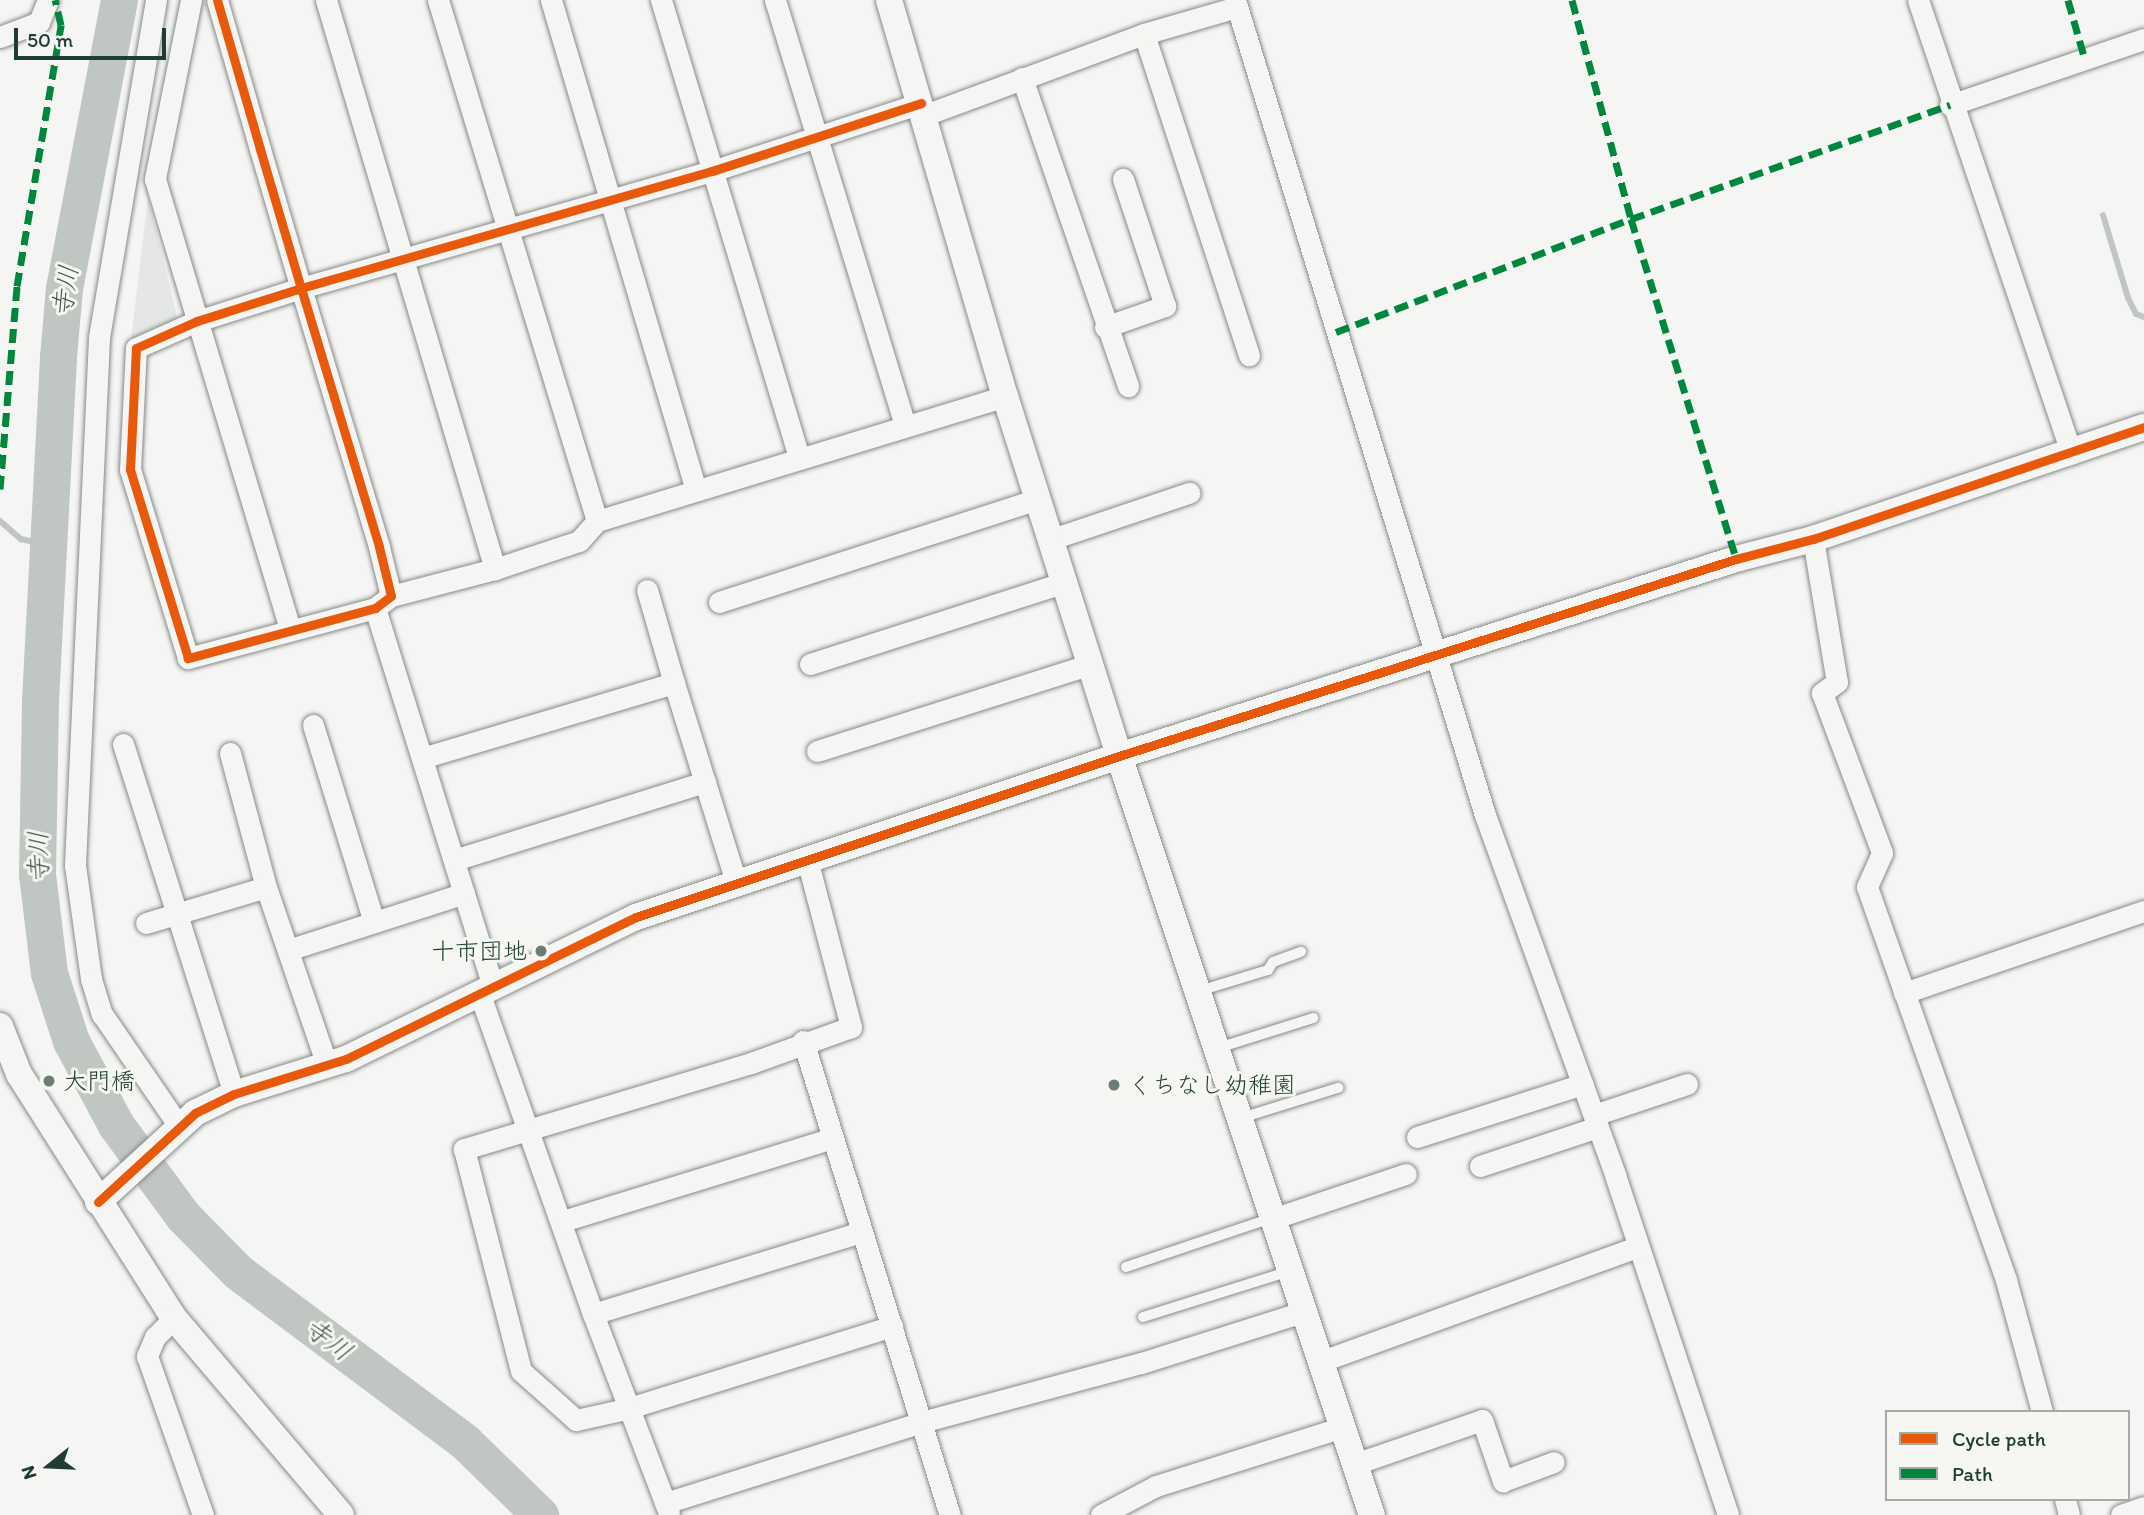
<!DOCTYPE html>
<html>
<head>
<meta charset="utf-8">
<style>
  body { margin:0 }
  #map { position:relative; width:2144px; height:1515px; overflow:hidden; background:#f5f5f3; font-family:Itim,"Klee One",sans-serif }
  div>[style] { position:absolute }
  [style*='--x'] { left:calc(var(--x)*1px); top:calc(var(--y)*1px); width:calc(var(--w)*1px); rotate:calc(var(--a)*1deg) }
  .green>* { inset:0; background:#e4e7e3 }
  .stream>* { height:6px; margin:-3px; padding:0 3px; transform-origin:3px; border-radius:3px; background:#c0c7c3 }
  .river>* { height:37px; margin:-18.5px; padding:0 18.5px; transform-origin:18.5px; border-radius:18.5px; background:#c0c7c3 }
  .roads { filter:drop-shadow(0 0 2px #858a88) drop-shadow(0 0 2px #858a88) }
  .service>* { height:10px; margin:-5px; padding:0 5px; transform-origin:5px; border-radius:5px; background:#f5f5f3 }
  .minor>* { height:21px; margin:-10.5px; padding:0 10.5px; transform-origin:10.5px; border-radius:10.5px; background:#f5f5f3 }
  .tertiary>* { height:26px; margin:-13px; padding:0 13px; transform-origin:13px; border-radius:13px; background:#f5f5f3 }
  .quiet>* { height:7px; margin-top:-3.5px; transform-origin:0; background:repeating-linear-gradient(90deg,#00873e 0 14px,transparent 0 21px) }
  .cycleway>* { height:9px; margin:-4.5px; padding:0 4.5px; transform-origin:4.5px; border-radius:4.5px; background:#e8590c }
  .dots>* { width:19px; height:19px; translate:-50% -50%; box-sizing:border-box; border:4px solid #f6f6f2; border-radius:50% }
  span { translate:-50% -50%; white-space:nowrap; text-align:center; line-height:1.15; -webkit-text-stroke:6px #f6f6f2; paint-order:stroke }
  .poi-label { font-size:24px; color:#1f3d34 }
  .right { translate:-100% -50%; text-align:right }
  .left { translate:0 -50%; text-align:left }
  .water-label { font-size:26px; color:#425a52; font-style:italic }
  .legend { position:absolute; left:1885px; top:1410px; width:245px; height:91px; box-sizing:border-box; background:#f6f6f2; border:2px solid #a0aca6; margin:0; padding:9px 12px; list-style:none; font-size:21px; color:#1f3d34 }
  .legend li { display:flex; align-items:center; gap:14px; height:35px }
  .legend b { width:35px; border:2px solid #a0aca6 }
  .north { position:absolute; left:14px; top:1431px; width:70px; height:70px; -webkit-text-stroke:5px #f6f6f2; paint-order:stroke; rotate:252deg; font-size:19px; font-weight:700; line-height:28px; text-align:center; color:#1f3d34 }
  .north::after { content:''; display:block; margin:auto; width:24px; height:32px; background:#1f3d34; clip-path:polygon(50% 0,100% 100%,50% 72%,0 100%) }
  .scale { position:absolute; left:14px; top:28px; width:152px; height:32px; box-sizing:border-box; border:4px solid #1f3d34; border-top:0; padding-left:9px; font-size:21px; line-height:24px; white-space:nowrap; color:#1f3d34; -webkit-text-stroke:5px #f6f6f2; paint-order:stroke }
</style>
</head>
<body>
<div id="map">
  <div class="green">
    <div style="clip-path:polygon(148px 197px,178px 320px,131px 340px)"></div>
  </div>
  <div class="stream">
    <div style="--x:2103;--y:215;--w:87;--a:73.2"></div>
    <div style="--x:2128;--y:298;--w:18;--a:63"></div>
    <div style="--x:2136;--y:314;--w:9;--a:21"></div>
    <div style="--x:0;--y:521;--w:28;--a:41"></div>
    <div style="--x:21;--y:539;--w:32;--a:13"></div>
  </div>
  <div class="river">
    <div style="--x:119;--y:0;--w:293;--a:100.8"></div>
    <div style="--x:64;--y:288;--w:69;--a:95"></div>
    <div style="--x:58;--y:357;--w:345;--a:93"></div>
    <div style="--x:40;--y:702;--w:172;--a:91"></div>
    <div style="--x:37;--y:874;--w:100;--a:83.1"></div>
    <div style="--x:49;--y:973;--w:71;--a:72.1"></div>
    <div style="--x:71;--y:1041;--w:95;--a:61.8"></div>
    <div style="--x:116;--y:1125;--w:113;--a:53.6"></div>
    <div style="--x:183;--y:1216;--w:78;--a:45.5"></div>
    <div style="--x:238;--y:1272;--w:284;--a:36.8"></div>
    <div style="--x:465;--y:1442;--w:105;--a:44.2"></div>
  </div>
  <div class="roads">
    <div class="service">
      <div style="--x:1199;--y:991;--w:72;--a:-16.9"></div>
      <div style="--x:1268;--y:970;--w:9;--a:-58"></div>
      <div style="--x:1273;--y:962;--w:30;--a:-20"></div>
      <div style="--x:1218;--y:1048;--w:100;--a:-17.5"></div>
      <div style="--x:1241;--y:1118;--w:102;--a:-17.2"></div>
      <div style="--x:1126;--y:1267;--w:154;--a:-18.6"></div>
      <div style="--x:1143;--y:1317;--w:154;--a:-17.4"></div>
    </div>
    <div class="minor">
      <div style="--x:156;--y:0;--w:343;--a:99.6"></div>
      <div style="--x:99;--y:338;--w:528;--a:92.61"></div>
      <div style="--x:75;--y:865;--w:115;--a:82"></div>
      <div style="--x:91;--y:979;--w:37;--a:73"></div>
      <div style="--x:102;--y:1014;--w:136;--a:55.5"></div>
      <div style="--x:191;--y:0;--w:183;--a:101.4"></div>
      <div style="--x:155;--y:179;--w:469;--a:73.3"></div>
      <div style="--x:217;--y:0;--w:155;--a:73.9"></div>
      <div style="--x:260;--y:149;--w:145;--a:73.6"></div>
      <div style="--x:301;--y:288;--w:270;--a:73.2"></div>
      <div style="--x:379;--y:547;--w:50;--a:76.2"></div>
      <div style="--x:391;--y:596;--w:20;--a:143"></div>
      <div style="--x:375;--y:608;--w:194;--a:165"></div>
      <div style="--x:188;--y:658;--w:197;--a:-107.1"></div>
      <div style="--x:130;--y:470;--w:122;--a:-87.2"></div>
      <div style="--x:136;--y:348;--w:67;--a:-23.9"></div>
      <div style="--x:197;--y:321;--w:109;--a:-17.6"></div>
      <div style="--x:301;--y:288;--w:427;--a:-15.9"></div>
      <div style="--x:712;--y:171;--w:220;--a:-18"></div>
      <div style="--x:326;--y:0;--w:594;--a:73.46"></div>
      <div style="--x:438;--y:0;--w:545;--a:73.03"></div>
      <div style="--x:551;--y:0;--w:511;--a:73.52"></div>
      <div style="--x:661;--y:0;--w:476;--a:73.2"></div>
      <div style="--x:775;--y:0;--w:445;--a:73"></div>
      <div style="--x:1235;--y:0;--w:852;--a:72.95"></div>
      <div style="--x:1485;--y:815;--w:383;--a:70.1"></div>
      <div style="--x:1615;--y:1175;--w:358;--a:71.6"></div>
      <div style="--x:1918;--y:0;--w:479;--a:71.3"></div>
      <div style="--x:1144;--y:34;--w:338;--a:71.9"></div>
      <div style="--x:0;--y:37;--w:42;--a:-21"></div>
      <div style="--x:39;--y:22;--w:24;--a:-68"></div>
      <div style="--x:1022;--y:78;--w:326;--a:71"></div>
      <div style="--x:1950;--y:105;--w:205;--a:-18.8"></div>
      <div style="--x:925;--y:115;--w:233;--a:-20.3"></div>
      <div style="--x:1144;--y:34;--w:97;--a:-16.2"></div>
      <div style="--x:1105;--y:327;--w:64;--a:-19.3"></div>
      <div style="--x:1165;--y:306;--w:134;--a:-108.3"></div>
      <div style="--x:1052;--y:539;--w:145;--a:-18.6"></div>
      <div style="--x:1813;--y:539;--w:145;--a:80.5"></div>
      <div style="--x:1837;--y:682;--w:19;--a:144"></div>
      <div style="--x:1822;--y:693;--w:171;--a:69.4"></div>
      <div style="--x:1882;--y:853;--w:37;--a:114"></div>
      <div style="--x:1867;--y:887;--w:417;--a:70.5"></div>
      <div style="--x:2006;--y:1280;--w:137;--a:74.7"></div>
      <div style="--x:647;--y:590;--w:97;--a:73.8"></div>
      <div style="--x:391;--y:596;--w:107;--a:-14.6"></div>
      <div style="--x:495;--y:569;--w:89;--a:-18.4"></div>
      <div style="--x:579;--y:541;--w:27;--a:-48"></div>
      <div style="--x:597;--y:521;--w:427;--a:-17"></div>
      <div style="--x:719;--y:602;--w:335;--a:-17.9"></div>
      <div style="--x:375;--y:608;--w:398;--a:72.7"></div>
      <div style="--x:810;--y:664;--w:269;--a:-17.8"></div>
      <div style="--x:313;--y:725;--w:206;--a:72.8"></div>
      <div style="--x:123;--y:744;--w:367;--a:72.4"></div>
      <div style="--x:817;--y:751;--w:287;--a:-17.6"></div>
      <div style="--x:230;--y:753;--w:139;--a:75"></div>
      <div style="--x:266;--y:887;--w:188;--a:71.1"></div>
      <div style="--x:422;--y:758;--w:263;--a:-16.6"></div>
      <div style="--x:674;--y:683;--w:212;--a:72.7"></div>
      <div style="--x:454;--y:860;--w:263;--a:-17.3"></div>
      <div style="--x:808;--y:863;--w:170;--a:75.3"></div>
      <div style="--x:851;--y:1027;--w:106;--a:160.2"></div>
      <div style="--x:751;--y:1063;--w:300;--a:163.3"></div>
      <div style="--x:464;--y:1149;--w:229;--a:75.6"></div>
      <div style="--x:521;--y:1371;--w:74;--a:41.7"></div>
      <div style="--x:576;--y:1420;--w:51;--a:-12.4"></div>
      <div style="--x:626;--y:1409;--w:279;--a:-17.3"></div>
      <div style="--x:146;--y:923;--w:125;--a:-16.7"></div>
      <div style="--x:288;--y:950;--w:185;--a:-17.9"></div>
      <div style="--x:1904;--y:993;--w:254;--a:-18.9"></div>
      <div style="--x:480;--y:995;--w:338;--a:70.5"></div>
      <div style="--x:803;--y:1041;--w:496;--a:72.8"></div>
      <div style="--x:1594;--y:1115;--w:98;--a:-18.4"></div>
      <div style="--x:1417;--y:1137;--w:174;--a:-17.7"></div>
      <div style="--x:1480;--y:1166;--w:124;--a:-18.3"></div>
      <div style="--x:1275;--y:1218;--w:138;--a:-18.6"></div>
      <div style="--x:563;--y:1221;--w:282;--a:-17.1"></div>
      <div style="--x:174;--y:1318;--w:27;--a:135"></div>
      <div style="--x:155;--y:1337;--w:21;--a:113"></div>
      <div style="--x:147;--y:1356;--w:169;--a:70.6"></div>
      <div style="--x:1322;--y:1361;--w:335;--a:-19.9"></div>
      <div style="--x:1355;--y:1464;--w:134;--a:-19.1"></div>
      <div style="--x:1482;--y:1420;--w:65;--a:71"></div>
      <div style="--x:1503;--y:1481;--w:54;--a:-20.4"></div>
      <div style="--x:2065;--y:1499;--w:16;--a:76"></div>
      <div style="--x:665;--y:1503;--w:269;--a:-17.5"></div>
      <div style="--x:922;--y:1422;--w:227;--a:-15.1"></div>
      <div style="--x:1141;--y:1363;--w:173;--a:-17.5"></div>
      <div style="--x:669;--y:1513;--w:213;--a:-110.9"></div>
      <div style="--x:593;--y:1314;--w:281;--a:-17"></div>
      <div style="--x:1101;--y:1515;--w:62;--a:-27.8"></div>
      <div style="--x:1156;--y:1486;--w:196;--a:-17.5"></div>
      <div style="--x:2121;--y:1515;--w:24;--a:-19"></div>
    </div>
    <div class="tertiary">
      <div style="--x:889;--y:0;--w:413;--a:73.7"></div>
      <div style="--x:1005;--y:396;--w:378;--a:72.4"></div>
      <div style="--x:1119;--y:756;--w:800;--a:71.57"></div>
      <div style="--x:0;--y:1026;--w:52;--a:68.4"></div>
      <div style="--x:19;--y:1074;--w:289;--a:57.6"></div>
      <div style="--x:174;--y:1318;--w:258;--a:49.7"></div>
      <div style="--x:98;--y:1202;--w:132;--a:-42.5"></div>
      <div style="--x:195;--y:1113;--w:43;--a:-26"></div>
      <div style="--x:234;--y:1094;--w:117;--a:-17.4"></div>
      <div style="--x:346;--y:1059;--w:323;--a:-26.1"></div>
      <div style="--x:636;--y:917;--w:509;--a:-18.43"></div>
      <div style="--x:1119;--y:756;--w:648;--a:-17.71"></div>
      <div style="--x:1736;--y:559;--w:80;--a:-14.6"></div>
      <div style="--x:1813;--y:539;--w:349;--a:-18.7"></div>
    </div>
  </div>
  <div class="quiet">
    <div style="--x:1572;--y:0;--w:227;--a:74.9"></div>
    <div style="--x:1631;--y:219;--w:356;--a:72.8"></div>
    <div style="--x:2068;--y:0;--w:58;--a:74.1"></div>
    <div style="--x:1336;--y:332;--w:316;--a:-21"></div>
    <div style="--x:1631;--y:219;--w:339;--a:-19.7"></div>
    <div style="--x:0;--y:489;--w:204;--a:-85.2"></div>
    <div style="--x:17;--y:286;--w:265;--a:-80.4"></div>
    <div style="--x:61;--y:25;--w:26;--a:-103"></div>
  </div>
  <div class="cycleway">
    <div style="--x:217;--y:0;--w:155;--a:73.9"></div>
    <div style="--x:260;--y:149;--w:145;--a:73.6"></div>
    <div style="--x:301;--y:288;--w:270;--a:73.2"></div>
    <div style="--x:379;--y:547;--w:50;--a:76.2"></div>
    <div style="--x:391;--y:596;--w:20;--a:143"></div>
    <div style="--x:375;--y:608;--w:194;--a:165"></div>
    <div style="--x:188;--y:658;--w:197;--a:-107.1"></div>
    <div style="--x:130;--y:470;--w:122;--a:-87.2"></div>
    <div style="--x:136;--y:348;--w:67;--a:-23.9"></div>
    <div style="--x:197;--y:321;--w:109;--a:-17.6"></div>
    <div style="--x:301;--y:288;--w:427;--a:-15.9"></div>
    <div style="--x:712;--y:171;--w:220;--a:-18"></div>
    <div style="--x:98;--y:1202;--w:132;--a:-42.5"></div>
    <div style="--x:195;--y:1113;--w:43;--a:-26"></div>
    <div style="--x:234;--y:1094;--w:117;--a:-17.4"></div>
    <div style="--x:346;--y:1059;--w:323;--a:-26.1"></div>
    <div style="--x:636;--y:917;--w:509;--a:-18.43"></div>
    <div style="--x:1119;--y:756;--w:648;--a:-17.71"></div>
    <div style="--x:1736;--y:559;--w:80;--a:-14.6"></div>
    <div style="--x:1813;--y:539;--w:349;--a:-18.7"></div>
  </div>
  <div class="dots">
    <div style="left:541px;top:951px;background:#6a7d77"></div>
    <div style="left:49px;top:1081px;background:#6a7d77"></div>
    <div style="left:1114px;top:1085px;background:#6a7d77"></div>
  </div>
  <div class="poi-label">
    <span class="right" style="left:527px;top:951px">十市団地</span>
    <span class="left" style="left:63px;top:1081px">大門橋</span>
    <span class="left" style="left:1128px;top:1085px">くちなし幼稚園</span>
  </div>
  <div class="water-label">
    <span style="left:66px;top:291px;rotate:-82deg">寺川</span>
    <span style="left:39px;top:857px;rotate:-91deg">寺川</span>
    <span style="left:328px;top:1340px;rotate:37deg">寺川</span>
  </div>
  <ul class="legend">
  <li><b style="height:9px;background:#e8590c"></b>Cycle path</li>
  <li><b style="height:9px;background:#00873e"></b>Path</li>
  </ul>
  <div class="north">N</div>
  <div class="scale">50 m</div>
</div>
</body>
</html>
